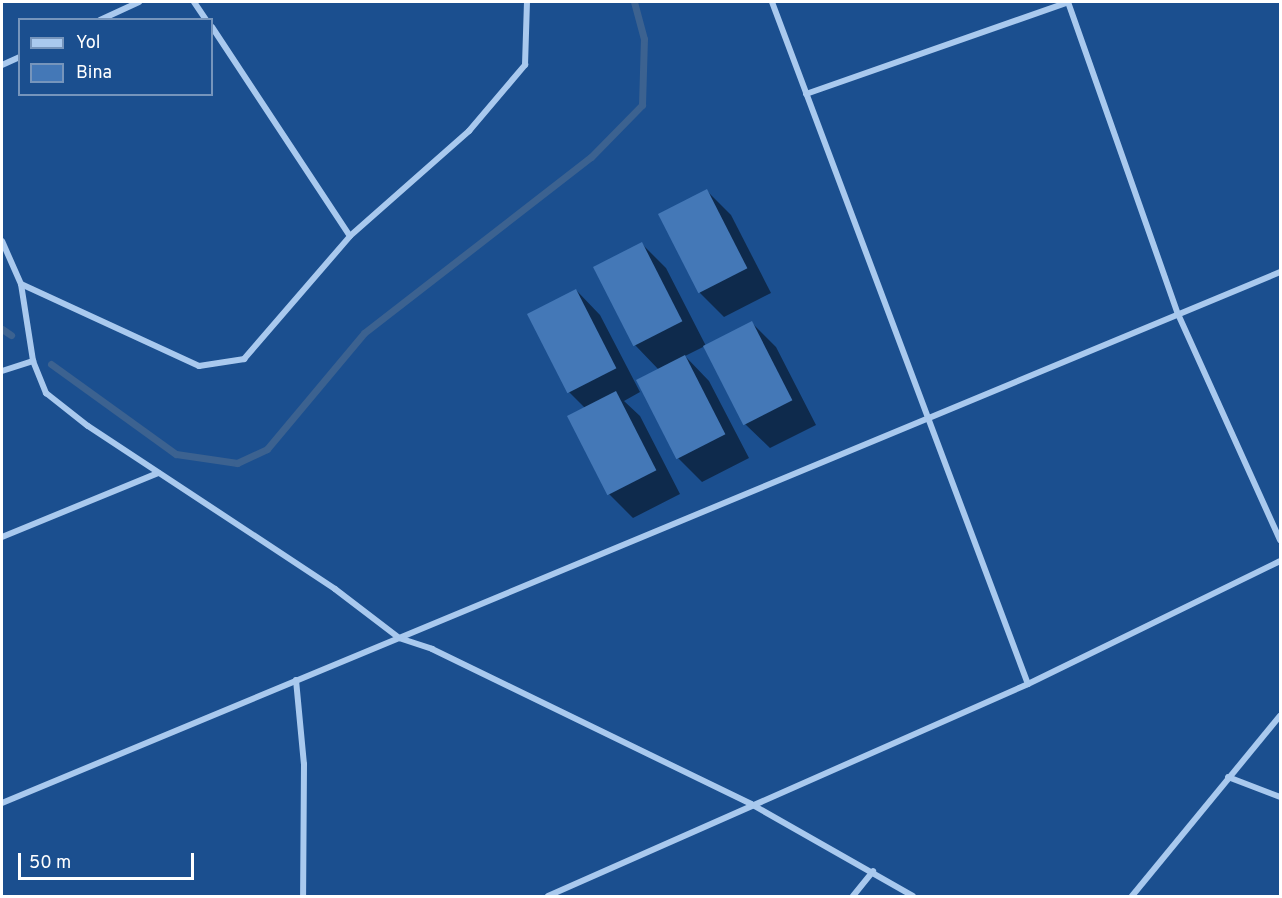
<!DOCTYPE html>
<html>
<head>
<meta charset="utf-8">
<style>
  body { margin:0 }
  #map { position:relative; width:1282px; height:898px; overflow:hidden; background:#1b4f8f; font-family:Overpass,sans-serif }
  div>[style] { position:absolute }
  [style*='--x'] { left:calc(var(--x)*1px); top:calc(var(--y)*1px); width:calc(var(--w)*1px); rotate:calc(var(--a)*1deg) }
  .shadow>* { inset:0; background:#0007 }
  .stream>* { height:7px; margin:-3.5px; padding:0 3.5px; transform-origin:3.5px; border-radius:3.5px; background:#3c6290 }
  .building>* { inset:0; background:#4478b7; transform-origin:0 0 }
  .minor>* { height:6px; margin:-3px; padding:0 3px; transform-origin:3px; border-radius:3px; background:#a9c9ee }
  span { translate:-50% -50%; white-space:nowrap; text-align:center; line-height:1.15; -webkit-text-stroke:5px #1b4f8f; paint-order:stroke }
  .frame { position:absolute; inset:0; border:3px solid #fff; pointer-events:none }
  .legend { position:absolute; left:18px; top:18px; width:195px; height:78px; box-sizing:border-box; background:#1b4f8f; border:2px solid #7695bc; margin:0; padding:8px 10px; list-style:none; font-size:18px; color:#fff }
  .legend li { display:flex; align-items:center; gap:12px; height:30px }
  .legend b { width:30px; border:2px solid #7695bc }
  .scale { position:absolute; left:18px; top:853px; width:176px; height:27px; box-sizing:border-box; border:3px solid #fff; border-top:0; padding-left:8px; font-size:18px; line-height:21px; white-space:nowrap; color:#fff; -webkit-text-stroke:4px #1b4f8f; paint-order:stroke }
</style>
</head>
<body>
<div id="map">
  <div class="shadow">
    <div style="clip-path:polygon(707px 191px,731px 215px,771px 293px,724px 317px,700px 293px)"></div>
    <div style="clip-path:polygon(642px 244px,666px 268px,706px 346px,752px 323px,776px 347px,816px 425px,770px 448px,745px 424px,705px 346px,685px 356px,709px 381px,749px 458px,702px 482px,678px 458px,659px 370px,635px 345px)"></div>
    <div style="clip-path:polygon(576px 290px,600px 315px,640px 392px,624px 401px,640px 416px,680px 494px,633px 518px,609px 494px,585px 408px,569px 392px)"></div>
  </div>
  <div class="stream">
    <div style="--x:2;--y:329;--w:11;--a:34"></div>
    <div style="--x:51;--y:364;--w:154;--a:35.8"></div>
    <div style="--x:176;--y:454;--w:62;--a:8.4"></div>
    <div style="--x:237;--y:463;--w:33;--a:-25"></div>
    <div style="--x:267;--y:449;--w:151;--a:-50.1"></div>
    <div style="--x:364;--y:333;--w:287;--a:-37.8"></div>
    <div style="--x:591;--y:157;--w:73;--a:-45.6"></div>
    <div style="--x:642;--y:105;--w:66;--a:-88.3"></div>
    <div style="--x:644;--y:39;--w:38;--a:-105"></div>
  </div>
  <div class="building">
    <div style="left:707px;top:189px;width:89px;height:55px;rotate:63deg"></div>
    <div style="left:642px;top:242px;width:89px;height:55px;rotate:63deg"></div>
    <div style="left:576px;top:289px;width:89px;height:55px;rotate:63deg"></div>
    <div style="left:752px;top:321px;width:89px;height:55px;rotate:63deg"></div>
    <div style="left:685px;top:355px;width:89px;height:55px;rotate:63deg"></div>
    <div style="left:616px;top:391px;width:89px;height:55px;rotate:63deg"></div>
  </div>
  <div class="minor">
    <div style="--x:194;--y:2;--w:22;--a:56"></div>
    <div style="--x:772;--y:2;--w:728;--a:69.43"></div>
    <div style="--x:100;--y:20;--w:43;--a:-24.8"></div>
    <div style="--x:212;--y:27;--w:250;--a:56.6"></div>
    <div style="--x:2;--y:65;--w:20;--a:-24"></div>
    <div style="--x:806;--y:94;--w:278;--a:-19.3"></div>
    <div style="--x:1068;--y:2;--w:331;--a:70.6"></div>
    <div style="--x:1178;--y:314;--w:248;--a:65.7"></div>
    <div style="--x:2;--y:241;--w:47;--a:66.2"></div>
    <div style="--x:21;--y:284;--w:78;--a:81.1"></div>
    <div style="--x:33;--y:361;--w:35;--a:68"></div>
    <div style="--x:46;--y:393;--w:53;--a:38.2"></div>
    <div style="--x:88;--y:426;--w:296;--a:33.4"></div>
    <div style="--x:335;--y:589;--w:81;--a:37.4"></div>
    <div style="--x:399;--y:638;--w:35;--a:18"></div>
    <div style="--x:432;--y:649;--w:355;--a:25.9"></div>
    <div style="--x:751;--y:804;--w:186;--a:29.6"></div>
    <div style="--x:21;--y:284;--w:196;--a:24.7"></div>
    <div style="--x:199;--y:366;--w:46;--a:-8.8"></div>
    <div style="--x:244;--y:359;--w:162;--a:-49.2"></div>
    <div style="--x:350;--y:236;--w:159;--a:-41.4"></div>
    <div style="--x:469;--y:131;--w:87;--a:-49.7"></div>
    <div style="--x:525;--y:65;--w:63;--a:-88.2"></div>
    <div style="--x:2;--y:371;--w:33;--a:-18"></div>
    <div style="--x:2;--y:537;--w:169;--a:-22.3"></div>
    <div style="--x:296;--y:680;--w:84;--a:84.6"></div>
    <div style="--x:304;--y:764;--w:132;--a:90.4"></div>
    <div style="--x:1228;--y:777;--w:56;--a:21"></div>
    <div style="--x:2;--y:803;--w:1384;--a:-22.56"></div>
    <div style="--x:548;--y:896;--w:525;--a:-23.83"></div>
    <div style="--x:1028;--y:684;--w:280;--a:-26"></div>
    <div style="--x:853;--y:896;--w:32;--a:-51"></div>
    <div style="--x:1132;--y:896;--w:233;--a:-50.6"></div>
  </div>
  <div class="frame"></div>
  <ul class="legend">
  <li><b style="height:8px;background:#a9c9ee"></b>Yol</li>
  <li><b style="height:16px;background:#4478b7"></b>Bina</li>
  </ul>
  <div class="scale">50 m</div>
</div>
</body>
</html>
